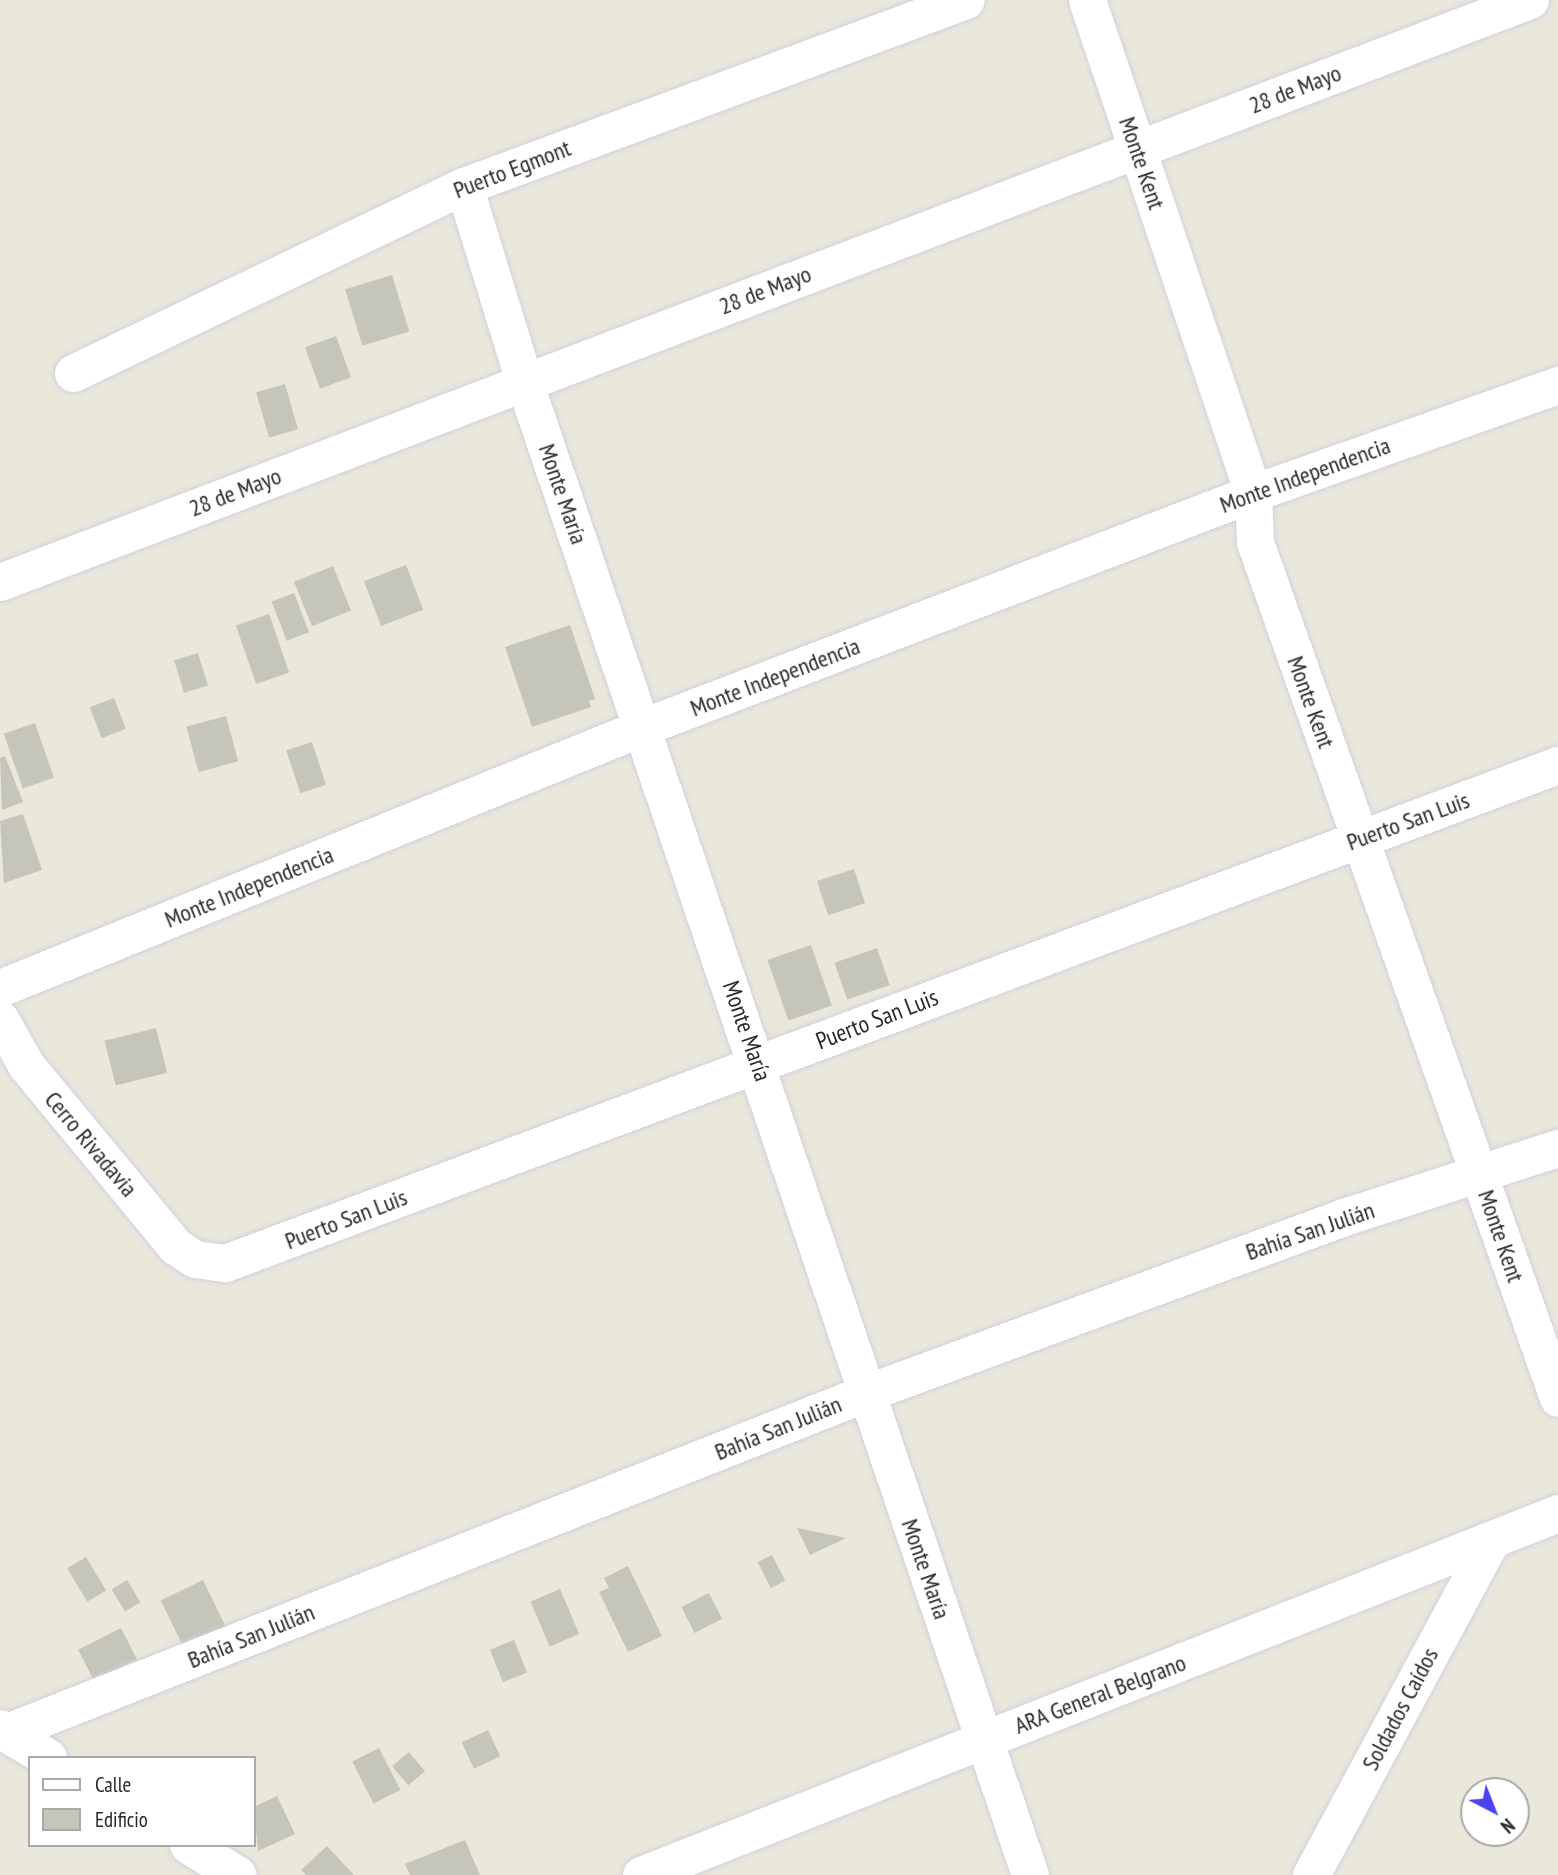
<!DOCTYPE html>
<html>
<head>
<meta charset="utf-8">
<style>
  body { margin:0 }
  #map { position:relative; width:1558px; height:1875px; overflow:hidden; background:#eae7db; font-family:"PT Sans Narrow",sans-serif }
  div>[style] { position:absolute }
  [style*='--x'] { left:calc(var(--x)*1px); top:calc(var(--y)*1px); width:calc(var(--w)*1px); rotate:calc(var(--a)*1deg) }
  .building>* { inset:0; background:#c6c5ba; transform-origin:0 0 }
  .roads { filter:drop-shadow(0 0 2px #d1d1e1) drop-shadow(0 0 2px #d1d1e1) }
  .minor>* { height:37px; margin:-18.5px; padding:0 18.5px; transform-origin:18.5px; border-radius:18.5px; background:#fff }
  .tertiary>* { height:38px; margin:-19px; padding:0 19px; transform-origin:19px; border-radius:19px; background:#fff }
  span { translate:-50% -50%; white-space:nowrap; text-align:center; line-height:1.15; -webkit-text-stroke:7px #fff; paint-order:stroke }
  .street-label { font-size:24px; color:#292929 }
  .legend { position:absolute; left:28px; top:1756px; width:228px; height:91px; box-sizing:border-box; background:#fff; border:2px solid #a9a9a9; margin:0; padding:9px 12px; list-style:none; font-size:21px; color:#292929 }
  .legend li { display:flex; align-items:center; gap:14px; height:35px }
  .legend b { width:35px; border:2px solid #a9a9a9 }
  .north { position:absolute; left:1460px; top:1777px; width:70px; height:70px; box-sizing:border-box; background:#fff; border:2px solid #a9a9a9; border-radius:50%; rotate:138deg; font-size:19px; font-weight:700; line-height:28px; text-align:center; color:#292929 }
  .north::after { content:''; display:block; margin:auto; width:24px; height:32px; background:#4943f0; clip-path:polygon(50% 0,100% 100%,50% 72%,0 100%) }
</style>
</head>
<body>
<div id="map">
  <div class="building">
    <div style="left:392px;top:275px;width:59px;height:49px;rotate:73deg"></div>
    <div style="left:336px;top:336px;width:44px;height:33px;rotate:70deg"></div>
    <div style="left:285px;top:384px;width:47px;height:30px;rotate:74deg"></div>
    <div style="left:406px;top:565px;width:48px;height:45px;rotate:69deg"></div>
    <div style="left:333px;top:566px;width:48px;height:42px;rotate:68deg"></div>
    <div style="left:294px;top:593px;width:42px;height:24px;rotate:69deg"></div>
    <div style="left:269px;top:614px;width:62px;height:35px;rotate:71deg"></div>
    <div style="clip-path:polygon(570px 625px,595px 699px,589px 701px,591px 707px,532px 727px,505px 647px)"></div>
    <div style="left:198px;top:653px;width:34px;height:25px;rotate:73deg"></div>
    <div style="left:114px;top:698px;width:33px;height:26px;rotate:69deg"></div>
    <div style="left:226px;top:716px;width:47px;height:41px;rotate:75deg"></div>
    <div style="left:35px;top:723px;width:58px;height:33px;rotate:71deg"></div>
    <div style="left:312px;top:742px;width:45px;height:27px;rotate:72deg"></div>
    <div style="clip-path:polygon(5px 756px,23px 802px,2px 810px,0 758px)"></div>
    <div style="clip-path:polygon(23px 814px,42px 870px,4px 883px,0 821px)"></div>
    <div style="left:854px;top:869px;width:36px;height:39px;rotate:72deg"></div>
    <div style="left:811px;top:945px;width:64px;height:46px;rotate:71deg"></div>
    <div style="left:877px;top:948px;width:39px;height:45px;rotate:71deg"></div>
    <div style="left:156px;top:1028px;width:46px;height:53px;rotate:76deg"></div>
    <div style="clip-path:polygon(797px 1528px,846px 1538px,810px 1555px)"></div>
    <div style="left:772px;top:1555px;width:29px;height:16px;rotate:63deg"></div>
    <div style="left:86px;top:1557px;width:39px;height:22px;rotate:59deg"></div>
    <div style="clip-path:polygon(628px 1566px,662px 1636px,628px 1652px,599px 1592px,609px 1588px,604px 1578px)"></div>
    <div style="left:127px;top:1580px;width:26px;height:18px;rotate:59deg"></div>
    <div style="left:203px;top:1580px;width:60px;height:47px;rotate:64deg"></div>
    <div style="left:560px;top:1589px;width:49px;height:32px;rotate:67deg"></div>
    <div style="left:709px;top:1593px;width:29px;height:31px;rotate:63deg"></div>
    <div style="left:121px;top:1628px;width:35px;height:48px;rotate:63deg"></div>
    <div style="left:514px;top:1640px;width:35px;height:26px;rotate:68deg"></div>
    <div style="left:488px;top:1730px;width:29px;height:29px;rotate:65deg"></div>
    <div style="left:379px;top:1748px;width:47px;height:30px;rotate:63deg"></div>
    <div style="left:409px;top:1752px;width:25px;height:22px;rotate:50deg"></div>
    <div style="clip-path:polygon(277px 1796px,295px 1834px,258px 1851px,254px 1807px)"></div>
    <div style="clip-path:polygon(465px 1840px,480px 1875px,410px 1875px,405px 1864px)"></div>
    <div style="clip-path:polygon(327px 1846px,354px 1875px,306px 1875px,301px 1870px)"></div>
  </div>
  <div class="roads">
    <div class="minor">
      <div style="--x:1087;--y:0;--w:520;--a:71.39"></div>
      <div style="--x:1253;--y:493;--w:49;--a:87.7"></div>
      <div style="--x:1255;--y:542;--w:908;--a:70.51"></div>
      <div style="--x:464;--y:186;--w:204;--a:72.9"></div>
      <div style="--x:524;--y:381;--w:1577;--a:71.29"></div>
      <div style="--x:73;--y:373;--w:433;--a:-25.6"></div>
      <div style="--x:464;--y:186;--w:535;--a:-20.33"></div>
      <div style="--x:0;--y:582;--w:1637;--a:-20.83"></div>
      <div style="--x:0;--y:988;--w:694;--a:-22.09"></div>
      <div style="--x:643;--y:727;--w:653;--a:-20.99"></div>
      <div style="--x:1253;--y:493;--w:324;--a:-19.5"></div>
      <div style="--x:0;--y:1019;--w:53;--a:60.5"></div>
      <div style="--x:26;--y:1065;--w:234;--a:50.5"></div>
      <div style="--x:175;--y:1246;--w:24;--a:33"></div>
      <div style="--x:195;--y:1259;--w:30;--a:8"></div>
      <div style="--x:225;--y:1263;--w:1423;--a:-20.49"></div>
      <div style="--x:7;--y:1732;--w:923;--a:-21.54"></div>
      <div style="--x:866;--y:1393;--w:509;--a:-20.21"></div>
      <div style="--x:1344;--y:1217;--w:225;--a:-17.9"></div>
      <div style="--x:641;--y:1875;--w:986;--a:-21.54"></div>
      <div style="--x:1311;--y:1875;--w:377;--a:-61.7"></div>
    </div>
    <div class="tertiary">
      <div style="--x:0;--y:1729;--w:56;--a:31.1"></div>
      <div style="--x:189;--y:1845;--w:57;--a:32"></div>
    </div>
  </div>
  <div class="street-label">
    <span style="left:1295px;top:89px;rotate:-21deg">28 de Mayo</span>
    <span style="left:1142px;top:163px;rotate:71deg">Monte Kent</span>
    <span style="left:512px;top:169px;rotate:-21deg">Puerto Egmont</span>
    <span style="left:765px;top:290px;rotate:-21deg">28 de Mayo</span>
    <span style="left:1305px;top:475px;rotate:-20deg">Monte Independencia</span>
    <span style="left:235px;top:492px;rotate:-21deg">28 de Mayo</span>
    <span style="left:563px;top:494px;rotate:71deg">Monte María</span>
    <span style="left:775px;top:677px;rotate:-21deg">Monte Independencia</span>
    <span style="left:1311px;top:702px;rotate:70deg">Monte Kent</span>
    <span style="left:1408px;top:821px;rotate:-20deg">Puerto San Luis</span>
    <span style="left:249px;top:887px;rotate:-22deg">Monte Independencia</span>
    <span style="left:877px;top:1019px;rotate:-21deg">Puerto San Luis</span>
    <span style="left:747px;top:1031px;rotate:71deg">Monte María</span>
    <span style="left:91px;top:1144px;rotate:50deg">Cerro Rivadavia</span>
    <span style="left:346px;top:1219px;rotate:-21deg">Puerto San Luis</span>
    <span style="left:1310px;top:1231px;rotate:-19deg">Bahía San Julián</span>
    <span style="left:1501px;top:1236px;rotate:71deg">Monte Kent</span>
    <span style="left:778px;top:1428px;rotate:-22deg">Bahía San Julián</span>
    <span style="left:926px;top:1569px;rotate:71deg">Monte María</span>
    <span style="left:251px;top:1636px;rotate:-22deg">Bahía San Julián</span>
    <span style="left:1100px;top:1694px;rotate:-21deg">ARA General Belgrano</span>
    <span style="left:1400px;top:1709px;rotate:-62deg">Soldados Caídos</span>
  </div>
  <ul class="legend">
  <li><b style="height:9px;background:#fff"></b>Calle</li>
  <li><b style="height:19px;background:#c6c5ba"></b>Edificio</li>
  </ul>
  <div class="north">N</div>
</div>
</body>
</html>
